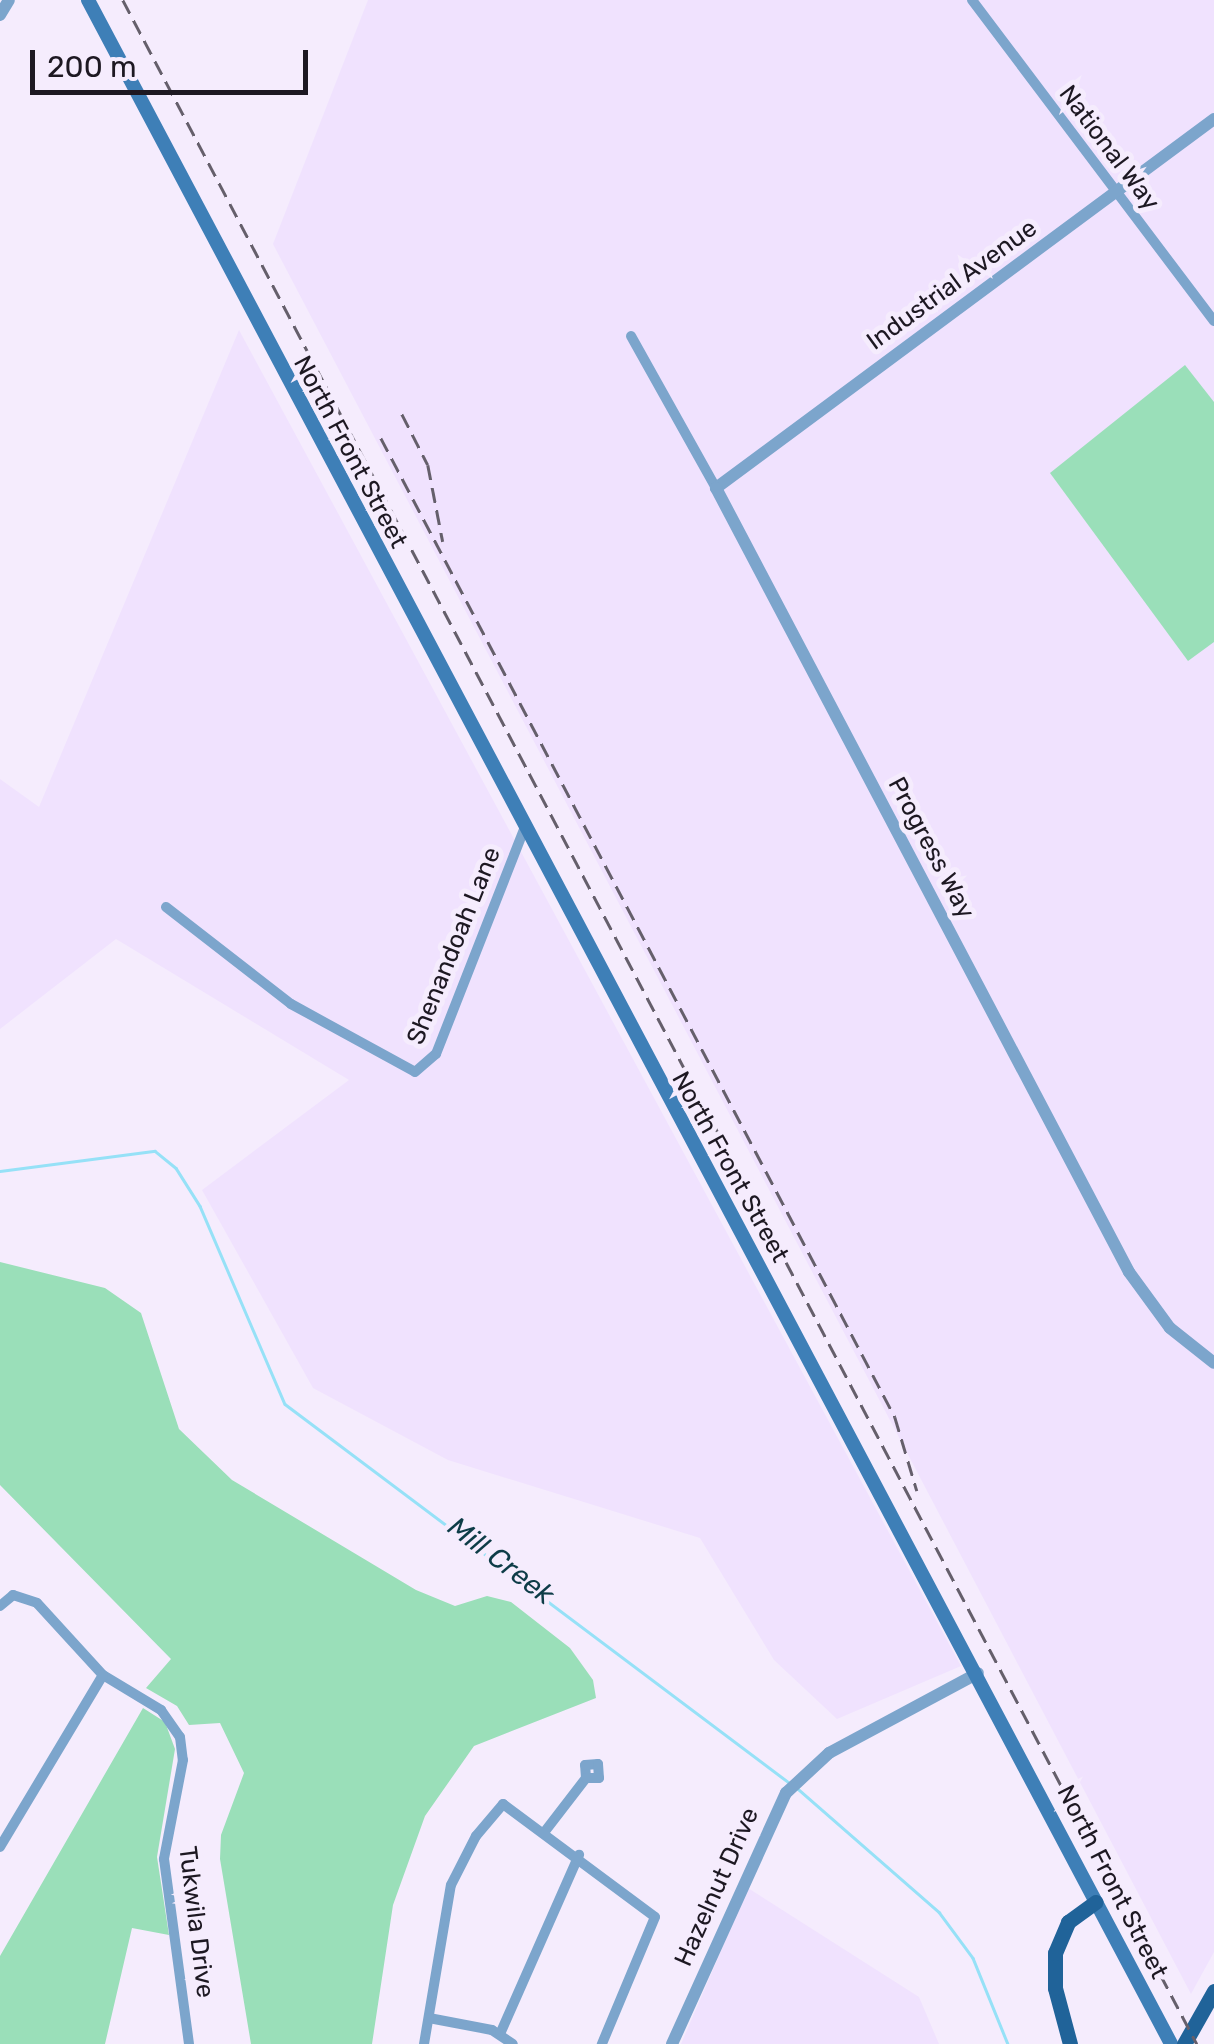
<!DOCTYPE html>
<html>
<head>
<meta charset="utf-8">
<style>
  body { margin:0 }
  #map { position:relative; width:1214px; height:2044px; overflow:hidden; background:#f5ecfd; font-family:Rubik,sans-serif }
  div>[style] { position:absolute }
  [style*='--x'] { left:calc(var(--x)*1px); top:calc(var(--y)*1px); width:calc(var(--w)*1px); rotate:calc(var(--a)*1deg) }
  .built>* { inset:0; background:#f0e2fe }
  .green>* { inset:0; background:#9adfb9 }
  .stream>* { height:2.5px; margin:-1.25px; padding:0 1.25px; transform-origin:1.25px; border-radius:1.25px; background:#96e1f7 }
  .minor>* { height:10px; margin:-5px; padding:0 5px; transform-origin:5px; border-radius:5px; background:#7ca5cc }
  .tertiary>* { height:12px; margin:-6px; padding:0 6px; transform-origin:6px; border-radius:6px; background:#7ca5cc }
  .secondary>* { height:14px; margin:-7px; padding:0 7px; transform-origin:7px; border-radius:7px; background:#3e7fb7 }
  .primary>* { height:15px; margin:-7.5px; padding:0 7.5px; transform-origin:7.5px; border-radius:7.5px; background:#206399 }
  .rail>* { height:2.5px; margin-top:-1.25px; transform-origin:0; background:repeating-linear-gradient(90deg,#655f6b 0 15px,transparent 0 23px) }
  span { translate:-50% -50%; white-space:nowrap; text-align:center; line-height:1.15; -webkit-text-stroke:10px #f5ecfd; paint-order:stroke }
  .street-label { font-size:25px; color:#1d1822 }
  .water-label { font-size:28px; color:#0d3c47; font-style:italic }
  .scale { position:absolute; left:30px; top:50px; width:278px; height:45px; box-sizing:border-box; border:5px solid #1d1822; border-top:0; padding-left:12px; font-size:30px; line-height:35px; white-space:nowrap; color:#1d1822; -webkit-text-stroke:8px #f5ecfd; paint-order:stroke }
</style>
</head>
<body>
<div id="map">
  <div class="built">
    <div style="clip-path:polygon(368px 0,1214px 0,1214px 1952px,1191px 1994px,273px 244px)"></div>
    <div style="clip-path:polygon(239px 330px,961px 1666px,837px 1719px,774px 1660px,700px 1538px,448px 1460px,313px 1388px,202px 1190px,349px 1080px,116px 939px,0 1029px,0 779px,39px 807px)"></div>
    <div style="clip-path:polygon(748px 1888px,919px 1997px,939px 2044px,681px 2044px)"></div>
  </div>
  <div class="green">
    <div style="clip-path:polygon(1185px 365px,1214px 402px,1214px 642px,1188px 661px,1050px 473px)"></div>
    <div style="clip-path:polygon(0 1262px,105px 1288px,141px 1313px,179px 1429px,232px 1480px,416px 1590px,455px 1606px,487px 1596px,511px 1602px,570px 1648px,593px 1680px,596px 1698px,474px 1746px,425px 1816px,393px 1905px,372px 2044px,251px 2044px,220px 1859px,221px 1835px,244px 1773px,220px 1723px,189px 1725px,177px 1706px,146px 1688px,171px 1659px,0 1485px)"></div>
    <div style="clip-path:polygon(143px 1708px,165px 1722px,175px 1749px,157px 1857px,169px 1935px,132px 1928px,105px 2044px,0 2044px,0 1956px)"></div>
  </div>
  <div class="stream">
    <div style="--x:0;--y:1171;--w:156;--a:-7.4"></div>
    <div style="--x:155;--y:1151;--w:27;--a:39"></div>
    <div style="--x:176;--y:1168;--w:45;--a:57.7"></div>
    <div style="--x:200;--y:1206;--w:215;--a:66.8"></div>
    <div style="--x:285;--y:1404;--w:633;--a:36.91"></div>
    <div style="--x:797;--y:1788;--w:189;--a:41.1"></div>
    <div style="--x:939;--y:1912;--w:57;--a:53.5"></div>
    <div style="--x:973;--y:1958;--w:93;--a:67.9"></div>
  </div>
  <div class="minor">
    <div style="--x:972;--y:0;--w:402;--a:53"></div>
    <div style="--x:631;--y:336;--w:174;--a:60.8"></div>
    <div style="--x:166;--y:907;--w:158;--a:37.8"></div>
    <div style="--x:291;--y:1004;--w:141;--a:28.7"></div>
    <div style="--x:415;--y:1072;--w:28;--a:-41"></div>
    <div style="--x:436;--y:1054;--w:241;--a:-68.6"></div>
    <div style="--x:0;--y:1606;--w:17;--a:-40"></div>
    <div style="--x:13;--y:1595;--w:25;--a:18"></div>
    <div style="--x:37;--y:1603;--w:98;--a:47.5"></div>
    <div style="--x:103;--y:1675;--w:68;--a:31.1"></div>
    <div style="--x:161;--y:1710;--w:33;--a:55"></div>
    <div style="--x:180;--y:1737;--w:23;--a:83"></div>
    <div style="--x:183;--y:1760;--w:101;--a:100.9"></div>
    <div style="--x:164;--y:1859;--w:187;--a:82.3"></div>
    <div style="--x:546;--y:1830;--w:66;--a:-52.4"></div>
    <div style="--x:586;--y:1778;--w:13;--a:-94"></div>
    <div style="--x:585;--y:1765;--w:13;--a:-4"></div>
    <div style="--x:598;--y:1764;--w:14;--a:86"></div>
    <div style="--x:599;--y:1778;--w:13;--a:180"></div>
    <div style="--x:0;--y:1847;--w:200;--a:-59.1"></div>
    <div style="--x:429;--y:2018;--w:64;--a:10.8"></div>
    <div style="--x:492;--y:2030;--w:25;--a:34"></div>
    <div style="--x:500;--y:2034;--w:196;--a:-66.2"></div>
    <div style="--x:424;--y:2044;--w:161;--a:-80.4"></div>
    <div style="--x:451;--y:1885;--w:55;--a:-63"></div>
    <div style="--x:476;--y:1836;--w:42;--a:-49.8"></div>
    <div style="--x:503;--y:1804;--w:189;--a:36.6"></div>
    <div style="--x:655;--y:1917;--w:138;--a:112.7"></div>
  </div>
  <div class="tertiary">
    <div style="--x:0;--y:15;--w:17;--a:-59"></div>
    <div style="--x:1214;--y:119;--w:620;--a:143.46"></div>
    <div style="--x:716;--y:488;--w:886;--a:62.22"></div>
    <div style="--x:1129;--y:1272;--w:69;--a:53.8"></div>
    <div style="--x:1170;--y:1328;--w:56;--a:38.5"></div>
    <div style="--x:672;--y:2044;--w:276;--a:-65.6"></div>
    <div style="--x:786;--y:1793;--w:59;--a:-42.9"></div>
    <div style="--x:829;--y:1753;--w:169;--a:-28.2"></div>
  </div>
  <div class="secondary">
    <div style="--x:88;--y:0;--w:2313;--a:62.08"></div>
  </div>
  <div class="primary">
    <div style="--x:1070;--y:2044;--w:58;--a:-105"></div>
    <div style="--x:1055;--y:1988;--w:35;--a:-90"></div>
    <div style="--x:1055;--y:1953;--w:34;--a:-67"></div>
    <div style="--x:1068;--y:1922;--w:34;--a:-36"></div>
    <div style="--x:1184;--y:2044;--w:61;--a:-60.5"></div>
  </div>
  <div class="rail">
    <div style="--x:123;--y:0;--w:2309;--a:62.28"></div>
    <div style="--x:402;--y:414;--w:57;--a:63"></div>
    <div style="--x:428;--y:465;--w:78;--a:79"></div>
    <div style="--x:381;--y:438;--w:1106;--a:62.3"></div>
    <div style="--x:895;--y:1417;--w:77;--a:73.4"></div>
  </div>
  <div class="street-label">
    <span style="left:1109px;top:148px;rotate:53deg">National Way</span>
    <span style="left:952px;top:285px;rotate:-36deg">Industrial Avenue</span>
    <span style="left:350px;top:452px;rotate:62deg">North Front Street</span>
    <span style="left:931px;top:848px;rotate:62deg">Progress Way</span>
    <span style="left:454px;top:946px;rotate:-68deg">Shenandoah Lane</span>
    <span style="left:730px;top:1167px;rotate:61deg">North Front Street</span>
    <span style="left:1112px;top:1882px;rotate:63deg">North Front Street</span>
    <span style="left:717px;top:1887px;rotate:-66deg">Hazelnut Drive</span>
    <span style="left:196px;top:1922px;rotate:83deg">Tukwila Drive</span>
  </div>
  <div class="water-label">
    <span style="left:501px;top:1561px;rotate:37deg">Mill Creek</span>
  </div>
  <div class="scale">200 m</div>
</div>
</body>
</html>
